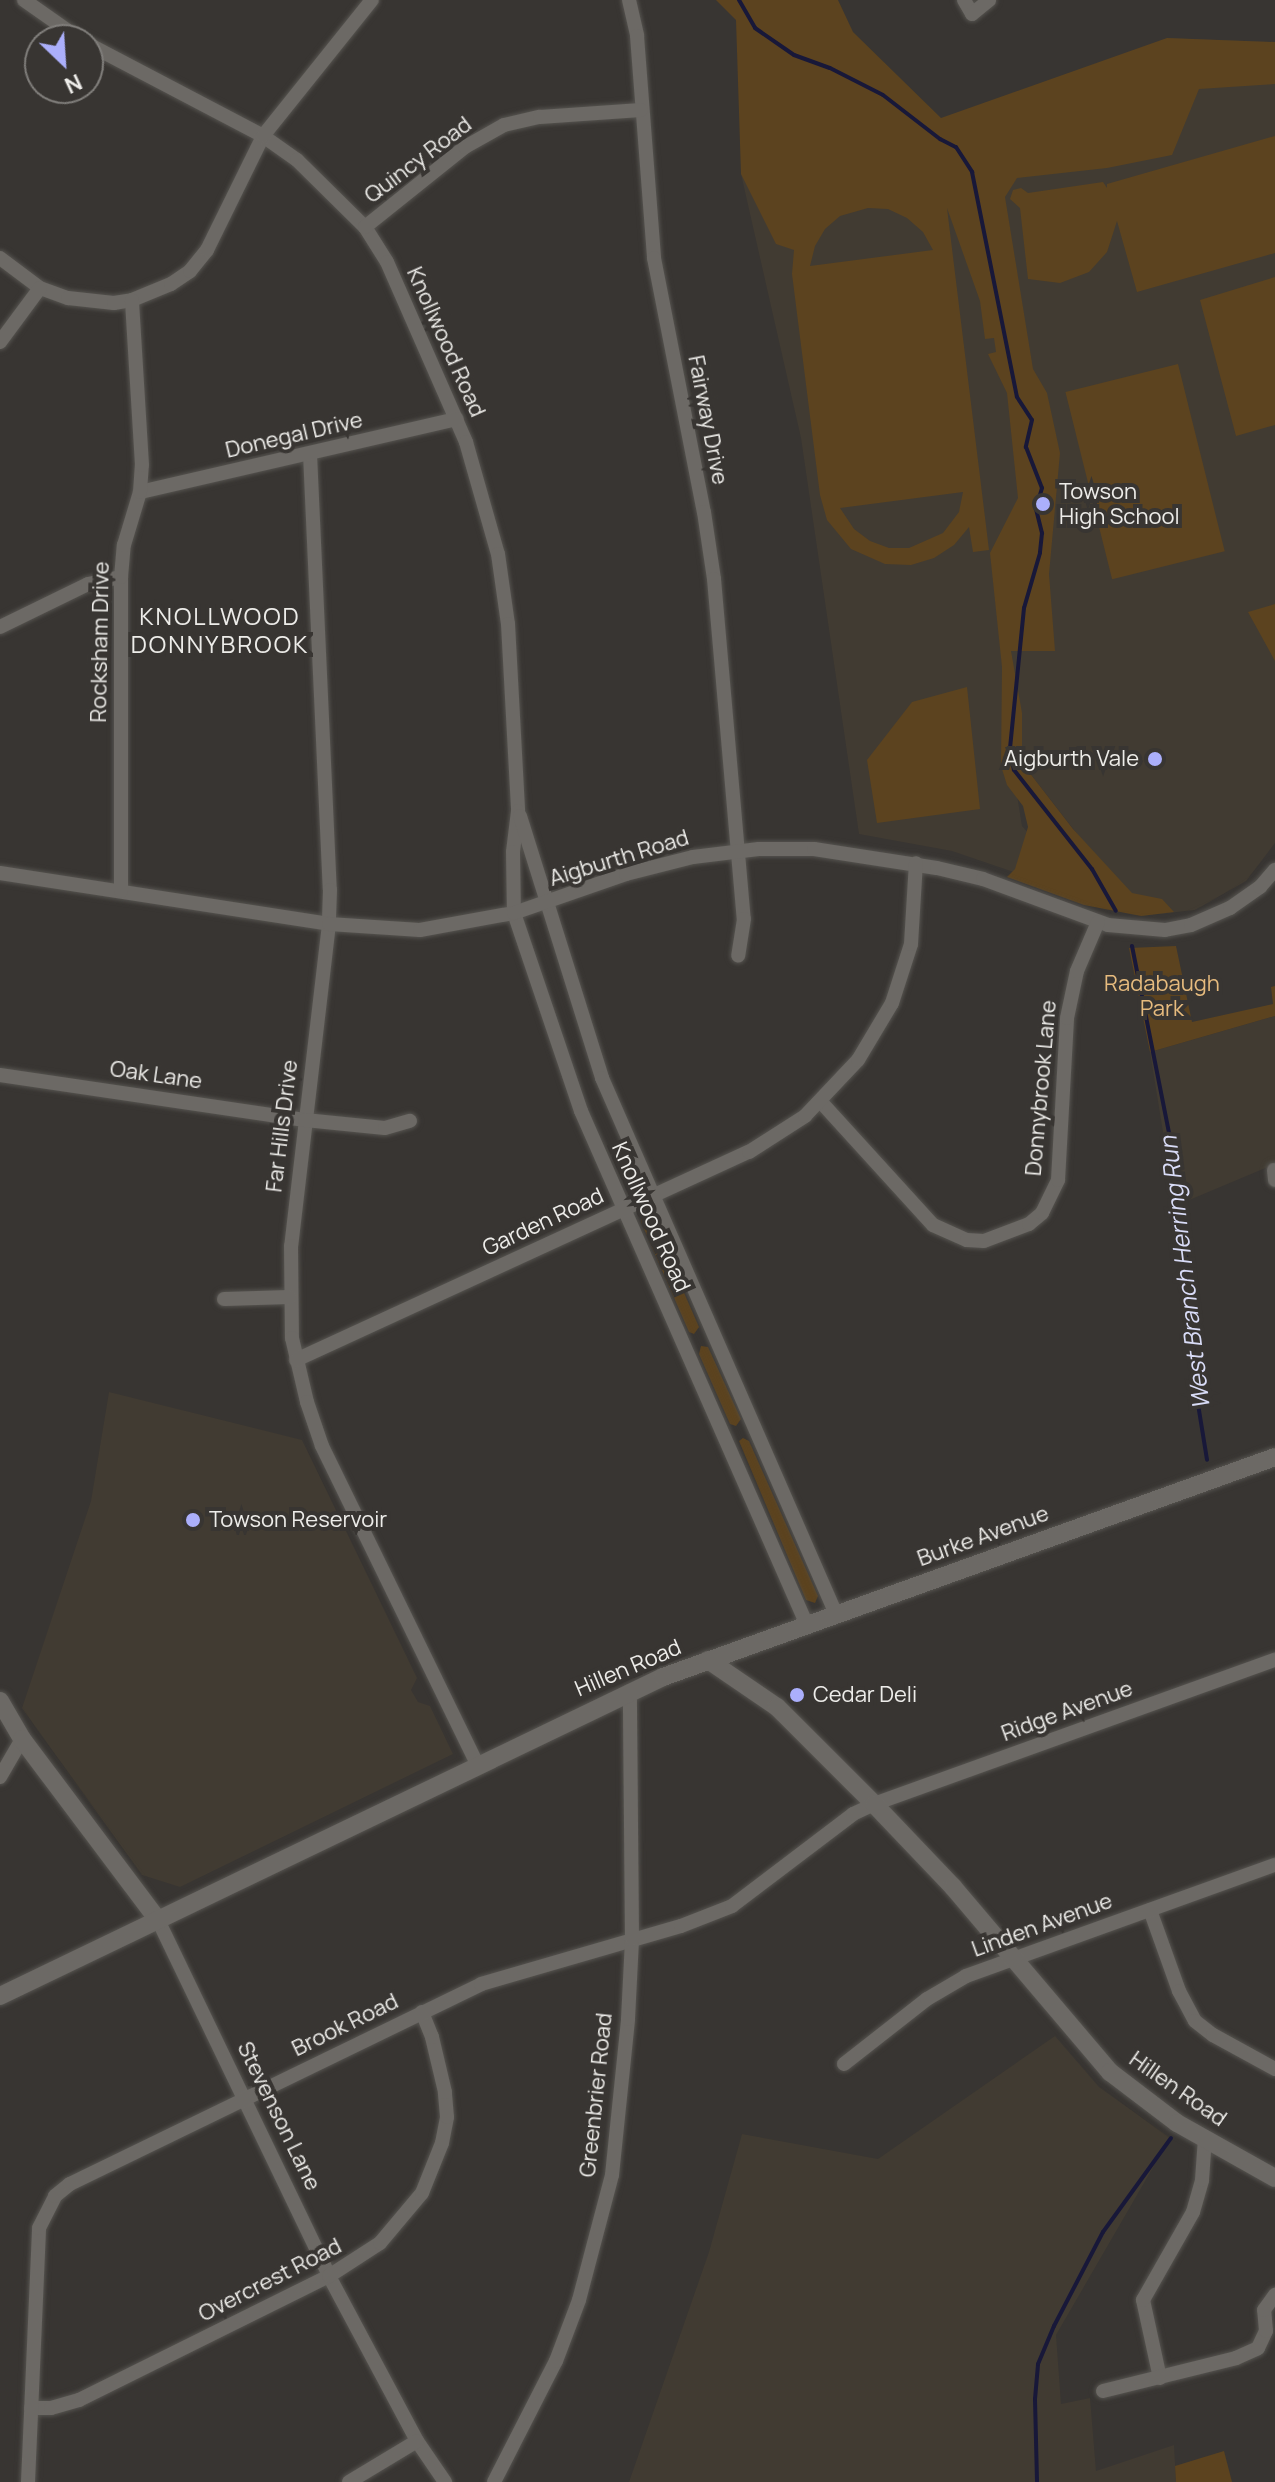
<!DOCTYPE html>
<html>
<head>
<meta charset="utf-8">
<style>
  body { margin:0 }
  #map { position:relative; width:1275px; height:2482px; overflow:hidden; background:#383532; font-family:Manrope,sans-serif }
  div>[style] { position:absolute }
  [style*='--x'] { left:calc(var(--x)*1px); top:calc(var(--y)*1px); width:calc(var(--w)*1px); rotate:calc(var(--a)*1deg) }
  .built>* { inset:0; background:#413b32 }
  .green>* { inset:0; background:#5c431f; transform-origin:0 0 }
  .stream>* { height:4px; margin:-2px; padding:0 2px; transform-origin:2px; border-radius:2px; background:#181839 }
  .roads { filter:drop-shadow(0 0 2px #55534f) drop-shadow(0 0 2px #55534f) }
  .minor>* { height:14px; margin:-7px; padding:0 7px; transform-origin:7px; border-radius:7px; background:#6c6965 }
  .tertiary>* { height:18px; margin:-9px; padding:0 9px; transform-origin:9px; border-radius:9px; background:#6c6965 }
  .dots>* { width:22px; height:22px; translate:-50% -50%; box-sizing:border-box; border:4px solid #383532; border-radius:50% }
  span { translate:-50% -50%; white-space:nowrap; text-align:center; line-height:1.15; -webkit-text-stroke:8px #383532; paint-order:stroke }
  .street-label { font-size:22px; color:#edece9 }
  .poi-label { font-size:22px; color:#edece9 }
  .left { translate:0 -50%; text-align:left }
  .right { translate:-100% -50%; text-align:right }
  .park-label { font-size:22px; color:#e6bb7e }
  .neighbourhood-label { font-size:24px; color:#edece9; letter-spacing:2px }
  .water-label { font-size:24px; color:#d9dcf7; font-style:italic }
  .north { position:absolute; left:24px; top:24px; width:80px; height:80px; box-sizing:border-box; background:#383532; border:2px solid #807e7b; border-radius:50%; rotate:155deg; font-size:22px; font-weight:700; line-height:32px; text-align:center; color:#edece9 }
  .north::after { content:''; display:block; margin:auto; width:28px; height:36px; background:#abaffb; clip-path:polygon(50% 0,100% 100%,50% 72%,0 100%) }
</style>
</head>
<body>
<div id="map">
  <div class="built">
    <div style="clip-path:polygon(1167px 38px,1275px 42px,1275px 843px,1246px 881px,1195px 910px,1141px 916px,1022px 763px,1022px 713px,1016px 789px,1022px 826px,1044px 850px,1040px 881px,952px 851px,859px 834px,801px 438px,741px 174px,1172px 155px)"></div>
    <div style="clip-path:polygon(1275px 1016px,1275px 1164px,1175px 1206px,1150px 1052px)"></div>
    <div style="clip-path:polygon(109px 1392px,302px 1440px,417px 1678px,411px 1690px,418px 1702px,430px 1706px,453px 1754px,180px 1887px,142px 1875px,22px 1708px,91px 1501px)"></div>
    <div style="clip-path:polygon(1055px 2036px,1099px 2087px,1170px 2138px,1056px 2335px,1061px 2404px,1090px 2398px,1096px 2471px,1174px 2445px,1176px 2482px,629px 2482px,709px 2252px,742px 2134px,878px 2159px)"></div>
  </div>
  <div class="green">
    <div style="clip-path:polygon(evenodd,716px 0,838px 0,853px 32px,941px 118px,1167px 38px,1275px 42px,1275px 84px,1199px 89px,1172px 155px,1107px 168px,1017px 178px,1005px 197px,1033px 369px,1047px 393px,1060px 453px,1049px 574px,1055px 651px,1011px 651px,1022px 713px,1022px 763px,1073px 829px,1132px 893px,1162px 899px,1174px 912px,1141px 916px,1084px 905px,1007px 877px,1015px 869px,1028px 827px,1023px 806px,1007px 785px,1001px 766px,1002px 667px,990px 553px,1018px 498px,1007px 393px,988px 354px,996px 352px,994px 338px,985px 339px,980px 301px,947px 208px,989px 550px,973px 552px,969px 527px,954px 545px,934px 558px,911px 565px,885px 564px,851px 549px,827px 520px,820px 495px,792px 274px,794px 250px,776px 244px,741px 174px,736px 20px,716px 0,868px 208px,888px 209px,907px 218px,923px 232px,933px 250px,810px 266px,815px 246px,825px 229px,840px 216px,868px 208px,716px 0,963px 492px,959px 512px,943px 533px,909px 548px,889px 548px,870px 541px,854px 529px,840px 508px,963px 492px)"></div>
    <div style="clip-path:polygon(1275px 136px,1275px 253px,1137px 292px,1117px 221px,1107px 252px,1089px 272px,1060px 283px,1028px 279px,1020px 208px,1010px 199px,1013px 190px,1021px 188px,1028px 193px,1103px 182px,1107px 188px,1107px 184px)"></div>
    <div style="clip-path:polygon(1275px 277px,1275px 425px,1236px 436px,1200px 300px)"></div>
    <div style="left:1178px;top:364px;width:193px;height:116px;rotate:76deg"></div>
    <div style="clip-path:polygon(1275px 604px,1275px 661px,1248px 612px)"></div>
    <div style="clip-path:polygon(967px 687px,980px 809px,877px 823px,867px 760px,912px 702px)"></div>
    <div style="clip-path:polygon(1176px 946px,1192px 1022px,1273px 1004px,1271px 987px,1275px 986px,1275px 1016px,1150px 1052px,1129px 948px)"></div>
    <div style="clip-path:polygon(643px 1213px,650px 1215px,699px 1327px,694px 1334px,689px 1332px,641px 1222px)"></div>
    <div style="clip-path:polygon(701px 1346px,708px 1347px,741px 1419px,736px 1426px,730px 1424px,699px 1354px)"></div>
    <div style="clip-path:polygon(743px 1438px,749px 1441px,818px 1596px,815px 1603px,806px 1600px,739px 1441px)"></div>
    <div style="clip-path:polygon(1224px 2451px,1232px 2482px,1176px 2482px,1175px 2466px)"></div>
  </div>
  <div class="stream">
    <div style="--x:739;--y:0;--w:32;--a:60"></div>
    <div style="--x:755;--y:28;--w:47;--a:34.7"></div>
    <div style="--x:794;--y:55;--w:38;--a:20"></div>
    <div style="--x:830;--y:68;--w:59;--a:27"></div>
    <div style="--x:883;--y:95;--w:72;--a:37.7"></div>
    <div style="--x:940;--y:139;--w:18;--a:27"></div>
    <div style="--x:956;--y:147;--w:30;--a:57"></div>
    <div style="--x:972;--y:172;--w:229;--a:78.7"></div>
    <div style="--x:1017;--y:397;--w:27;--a:57"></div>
    <div style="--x:1032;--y:420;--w:28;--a:103"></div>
    <div style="--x:1026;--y:447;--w:44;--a:68.7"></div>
    <div style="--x:1042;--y:488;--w:22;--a:106"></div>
    <div style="--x:1036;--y:509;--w:25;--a:76"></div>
    <div style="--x:1042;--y:533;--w:20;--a:96"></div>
    <div style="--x:1040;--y:553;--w:57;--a:106.2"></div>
    <div style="--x:1024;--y:608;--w:141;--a:95.7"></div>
    <div style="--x:1010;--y:748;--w:22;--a:80"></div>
    <div style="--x:1014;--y:770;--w:126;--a:51.8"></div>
    <div style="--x:1092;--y:869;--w:48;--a:60.3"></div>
    <div style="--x:1132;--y:946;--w:237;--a:78.8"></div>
    <div style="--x:1178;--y:1178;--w:156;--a:84.1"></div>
    <div style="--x:1194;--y:1333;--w:34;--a:93"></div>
    <div style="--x:1192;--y:1367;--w:94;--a:80.8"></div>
    <div style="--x:1037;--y:2481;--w:82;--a:-91.4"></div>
    <div style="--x:1035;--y:2399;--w:35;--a:-85"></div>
    <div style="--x:1038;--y:2364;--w:41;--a:-67.2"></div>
    <div style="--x:1054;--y:2326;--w:106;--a:-62.5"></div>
    <div style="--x:1103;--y:2232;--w:116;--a:-54.1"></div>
  </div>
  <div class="roads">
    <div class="minor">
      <div style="--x:24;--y:0;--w:70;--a:35.1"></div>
      <div style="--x:629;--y:0;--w:37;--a:77"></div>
      <div style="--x:637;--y:36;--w:223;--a:85.6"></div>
      <div style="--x:654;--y:258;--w:259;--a:78.9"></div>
      <div style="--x:704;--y:512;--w:68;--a:81.5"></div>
      <div style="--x:714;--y:579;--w:341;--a:85"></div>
      <div style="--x:744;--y:919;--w:37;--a:99"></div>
      <div style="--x:964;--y:0;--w:16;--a:60"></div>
      <div style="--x:972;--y:14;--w:22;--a:-39"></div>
      <div style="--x:88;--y:44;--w:198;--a:27.7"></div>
      <div style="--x:263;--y:136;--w:42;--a:35.2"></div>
      <div style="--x:297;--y:160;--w:95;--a:44.6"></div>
      <div style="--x:365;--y:227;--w:41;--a:57.8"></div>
      <div style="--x:387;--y:262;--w:197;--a:66.3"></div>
      <div style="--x:466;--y:442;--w:116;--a:74.1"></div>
      <div style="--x:498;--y:554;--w:71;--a:81.9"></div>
      <div style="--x:508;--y:624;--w:187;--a:86.9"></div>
      <div style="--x:518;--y:811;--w:41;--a:97"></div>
      <div style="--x:513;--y:852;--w:61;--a:89.1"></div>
      <div style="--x:514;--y:913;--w:209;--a:71.3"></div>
      <div style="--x:581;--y:1111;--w:561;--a:66.27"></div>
      <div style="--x:365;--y:227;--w:128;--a:-38.7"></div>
      <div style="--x:465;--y:147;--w:45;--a:-29.4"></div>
      <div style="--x:504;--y:125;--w:37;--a:-13"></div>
      <div style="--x:540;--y:117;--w:101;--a:-4"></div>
      <div style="--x:0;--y:258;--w:50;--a:36.9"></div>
      <div style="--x:40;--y:288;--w:30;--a:20"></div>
      <div style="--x:68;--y:298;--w:46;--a:6.2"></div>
      <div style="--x:114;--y:303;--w:18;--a:-9"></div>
      <div style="--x:132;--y:300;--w:42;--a:-22.3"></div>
      <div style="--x:171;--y:284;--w:23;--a:-34"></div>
      <div style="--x:190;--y:271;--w:27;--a:-51"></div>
      <div style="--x:207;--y:250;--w:127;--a:-63.8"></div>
      <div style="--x:263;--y:136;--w:174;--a:-51.3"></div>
      <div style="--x:0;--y:342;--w:67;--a:-53.5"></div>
      <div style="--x:310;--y:454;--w:436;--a:87.4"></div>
      <div style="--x:330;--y:890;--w:34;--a:92"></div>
      <div style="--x:329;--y:924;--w:324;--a:96.7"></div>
      <div style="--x:291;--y:1246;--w:92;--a:89.4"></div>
      <div style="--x:292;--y:1338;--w:66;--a:76.8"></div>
      <div style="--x:307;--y:1402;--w:46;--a:71.2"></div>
      <div style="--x:322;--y:1446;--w:354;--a:64"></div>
      <div style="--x:140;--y:492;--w:325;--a:-13"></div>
      <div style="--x:0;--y:627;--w:98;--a:-26"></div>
      <div style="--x:88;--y:584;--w:34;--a:-12"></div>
      <div style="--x:520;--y:816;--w:275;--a:72.6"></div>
      <div style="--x:602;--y:1078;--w:585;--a:66.42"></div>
      <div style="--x:0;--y:873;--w:333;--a:8.8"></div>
      <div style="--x:329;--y:924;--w:91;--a:3.8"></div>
      <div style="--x:420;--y:930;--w:96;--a:-10.3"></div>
      <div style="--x:514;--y:913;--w:119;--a:-19.2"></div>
      <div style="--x:626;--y:874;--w:69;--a:-14.2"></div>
      <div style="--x:693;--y:857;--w:66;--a:-6.9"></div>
      <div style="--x:759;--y:849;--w:55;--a:0"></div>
      <div style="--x:814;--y:849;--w:124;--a:8.8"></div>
      <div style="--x:937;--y:868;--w:47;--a:13.4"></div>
      <div style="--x:983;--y:879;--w:133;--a:20.2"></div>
      <div style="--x:1108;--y:925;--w:57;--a:5"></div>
      <div style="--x:1165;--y:930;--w:26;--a:-11"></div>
      <div style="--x:1191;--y:925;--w:43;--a:-23.6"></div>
      <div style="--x:1230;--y:908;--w:37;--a:-35"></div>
      <div style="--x:1260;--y:887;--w:23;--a:-49"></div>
      <div style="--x:121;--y:891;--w:314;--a:-90"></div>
      <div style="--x:121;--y:577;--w:32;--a:-85"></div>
      <div style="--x:124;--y:545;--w:55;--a:-73.2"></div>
      <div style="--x:140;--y:492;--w:27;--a:-86"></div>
      <div style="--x:142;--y:465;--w:165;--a:-93.5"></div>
      <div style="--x:0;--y:1075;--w:308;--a:8.4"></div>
      <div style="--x:305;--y:1120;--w:80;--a:5.7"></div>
      <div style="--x:385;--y:1128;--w:26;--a:-16"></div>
      <div style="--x:821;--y:1102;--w:166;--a:47.7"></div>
      <div style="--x:933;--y:1225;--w:37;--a:24"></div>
      <div style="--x:967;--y:1240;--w:17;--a:3"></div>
      <div style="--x:984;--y:1241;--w:48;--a:-20.7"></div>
      <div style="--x:1029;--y:1224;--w:17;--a:-40"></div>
      <div style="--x:1042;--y:1213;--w:37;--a:-64"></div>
      <div style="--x:1058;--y:1180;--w:162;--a:-86.8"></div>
      <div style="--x:1067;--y:1018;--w:48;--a:-78"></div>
      <div style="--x:1077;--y:971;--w:53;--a:-66.8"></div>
      <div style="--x:1274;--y:1170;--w:10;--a:84"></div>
      <div style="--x:224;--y:1299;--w:66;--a:-1.7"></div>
      <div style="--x:296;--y:1360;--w:498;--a:-24.7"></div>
      <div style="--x:749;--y:1152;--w:67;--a:-32.7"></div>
      <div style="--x:805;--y:1116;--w:77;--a:-46.6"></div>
      <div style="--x:858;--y:1060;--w:66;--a:-59.2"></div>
      <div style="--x:892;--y:1003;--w:62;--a:-72.1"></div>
      <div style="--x:911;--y:944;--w:81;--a:-86.5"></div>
      <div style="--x:0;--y:1777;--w:44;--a:-59.9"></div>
      <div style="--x:1150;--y:1910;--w:86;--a:70.3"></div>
      <div style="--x:1179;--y:1991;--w:34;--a:62"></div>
      <div style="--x:1195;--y:2021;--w:23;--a:38"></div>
      <div style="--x:1213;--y:2035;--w:71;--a:28.7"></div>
      <div style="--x:158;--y:1920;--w:395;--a:64.3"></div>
      <div style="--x:329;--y:2276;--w:187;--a:61.9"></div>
      <div style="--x:417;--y:2441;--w:50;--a:55.7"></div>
      <div style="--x:844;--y:2064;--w:105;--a:-38.1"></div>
      <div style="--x:927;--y:1999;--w:45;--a:-30.5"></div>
      <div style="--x:966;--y:1976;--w:328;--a:-19.8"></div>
      <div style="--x:1160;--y:2378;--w:80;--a:-102.3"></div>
      <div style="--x:1143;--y:2300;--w:101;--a:-60.4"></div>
      <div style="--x:1193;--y:2212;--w:33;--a:-74"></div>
      <div style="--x:1202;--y:2180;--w:42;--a:-85.9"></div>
      <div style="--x:1103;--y:2391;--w:137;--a:-13.9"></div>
      <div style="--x:1236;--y:2358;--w:24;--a:-24"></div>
      <div style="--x:1258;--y:2348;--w:19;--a:-65"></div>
      <div style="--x:1266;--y:2331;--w:21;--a:-95"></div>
      <div style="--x:1264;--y:2310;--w:19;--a:-54"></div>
      <div style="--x:31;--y:2408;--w:20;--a:0"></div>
      <div style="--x:51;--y:2408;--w:29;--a:-16"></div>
      <div style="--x:79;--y:2400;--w:279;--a:-26.4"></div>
      <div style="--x:329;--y:2276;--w:61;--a:-32.9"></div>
      <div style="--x:380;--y:2243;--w:65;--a:-50"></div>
      <div style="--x:422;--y:2193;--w:54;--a:-68.2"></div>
      <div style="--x:442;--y:2143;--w:26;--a:-79"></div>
      <div style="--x:447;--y:2117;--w:25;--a:-95"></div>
      <div style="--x:445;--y:2092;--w:57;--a:-103.3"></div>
      <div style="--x:432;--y:2037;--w:27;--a:-112"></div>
      <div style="--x:28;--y:2482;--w:254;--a:-87.5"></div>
      <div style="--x:39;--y:2228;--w:36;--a:-63"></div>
      <div style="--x:55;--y:2196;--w:19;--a:-39"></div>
      <div style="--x:70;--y:2184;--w:457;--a:-25.9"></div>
      <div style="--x:481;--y:1984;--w:208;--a:-16.2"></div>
      <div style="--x:681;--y:1926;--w:55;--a:-21.4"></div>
      <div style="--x:732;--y:1906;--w:152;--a:-37.2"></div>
      <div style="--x:853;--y:1814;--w:23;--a:-25"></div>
      <div style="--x:874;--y:1804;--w:426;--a:-19.8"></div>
      <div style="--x:349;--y:2482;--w:79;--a:-31.1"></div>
      <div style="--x:494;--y:2482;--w:136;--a:-62.9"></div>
      <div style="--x:556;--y:2361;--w:65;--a:-69.3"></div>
      <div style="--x:579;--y:2300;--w:129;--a:-75.2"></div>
      <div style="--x:612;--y:2175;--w:157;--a:-84.1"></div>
      <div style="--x:628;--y:2019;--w:80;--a:-87.1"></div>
      <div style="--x:632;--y:1939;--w:248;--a:-90.5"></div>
    </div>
    <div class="tertiary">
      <div style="--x:708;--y:1660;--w:83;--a:34.3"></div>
      <div style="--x:777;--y:1707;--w:137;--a:45"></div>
      <div style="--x:874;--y:1804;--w:115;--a:46.4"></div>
      <div style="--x:953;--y:1887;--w:243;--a:49.7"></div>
      <div style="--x:1110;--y:2072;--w:84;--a:37.3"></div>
      <div style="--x:1177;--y:2123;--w:112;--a:29.3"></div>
      <div style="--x:0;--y:1701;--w:44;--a:59.9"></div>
      <div style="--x:22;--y:1739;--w:226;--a:53.1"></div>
      <div style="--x:0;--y:1996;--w:736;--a:-25.69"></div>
      <div style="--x:663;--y:1677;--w:650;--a:-19.77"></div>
    </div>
  </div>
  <div class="dots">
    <div style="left:1043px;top:504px;background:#abaffb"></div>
    <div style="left:1155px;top:759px;background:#abaffb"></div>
    <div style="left:193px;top:1520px;background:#abaffb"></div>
    <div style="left:797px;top:1695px;background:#abaffb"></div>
  </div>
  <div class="street-label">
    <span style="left:418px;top:160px;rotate:-37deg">Quincy Road</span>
    <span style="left:446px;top:342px;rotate:66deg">Knollwood Road</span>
    <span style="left:708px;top:420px;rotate:79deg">Fairway Drive</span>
    <span style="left:294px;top:435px;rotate:-13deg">Donegal Drive</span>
    <span style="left:100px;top:642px;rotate:-89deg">Rocksham Drive</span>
    <span style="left:619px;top:858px;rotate:-17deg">Aigburth Road</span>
    <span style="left:156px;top:1075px;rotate:8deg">Oak Lane</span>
    <span style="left:1041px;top:1088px;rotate:-85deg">Donnybrook Lane</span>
    <span style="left:282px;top:1126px;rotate:-83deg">Far Hills Drive</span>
    <span style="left:651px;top:1217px;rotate:66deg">Knollwood Road</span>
    <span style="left:543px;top:1222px;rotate:-25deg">Garden Road</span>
    <span style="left:983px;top:1536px;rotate:-20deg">Burke Avenue</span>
    <span style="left:628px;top:1668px;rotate:-23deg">Hillen Road</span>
    <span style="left:1067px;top:1711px;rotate:-20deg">Ridge Avenue</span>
    <span style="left:1042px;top:1925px;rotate:-20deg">Linden Avenue</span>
    <span style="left:345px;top:2025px;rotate:-26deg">Brook Road</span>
    <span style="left:1178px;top:2089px;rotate:35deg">Hillen Road</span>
    <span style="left:596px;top:2095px;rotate:-84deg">Greenbrier Road</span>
    <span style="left:279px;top:2116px;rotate:64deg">Stevenson Lane</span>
    <span style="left:270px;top:2280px;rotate:-27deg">Overcrest Road</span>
  </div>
  <div class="poi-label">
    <span class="left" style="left:1059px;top:504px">Towson<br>High School</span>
    <span class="right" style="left:1139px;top:759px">Aigburth Vale</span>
    <span class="left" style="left:209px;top:1520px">Towson Reservoir</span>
    <span class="left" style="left:813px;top:1695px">Cedar Deli</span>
  </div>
  <div class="park-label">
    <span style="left:1162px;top:996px">Radabaugh<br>Park</span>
  </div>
  <div class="neighbourhood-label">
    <span style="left:220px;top:630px">KNOLLWOOD<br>DONNYBROOK</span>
  </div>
  <div class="water-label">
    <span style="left:1184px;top:1273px;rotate:-97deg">West Branch Herring Run</span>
  </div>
  <div class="north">N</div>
</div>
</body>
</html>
